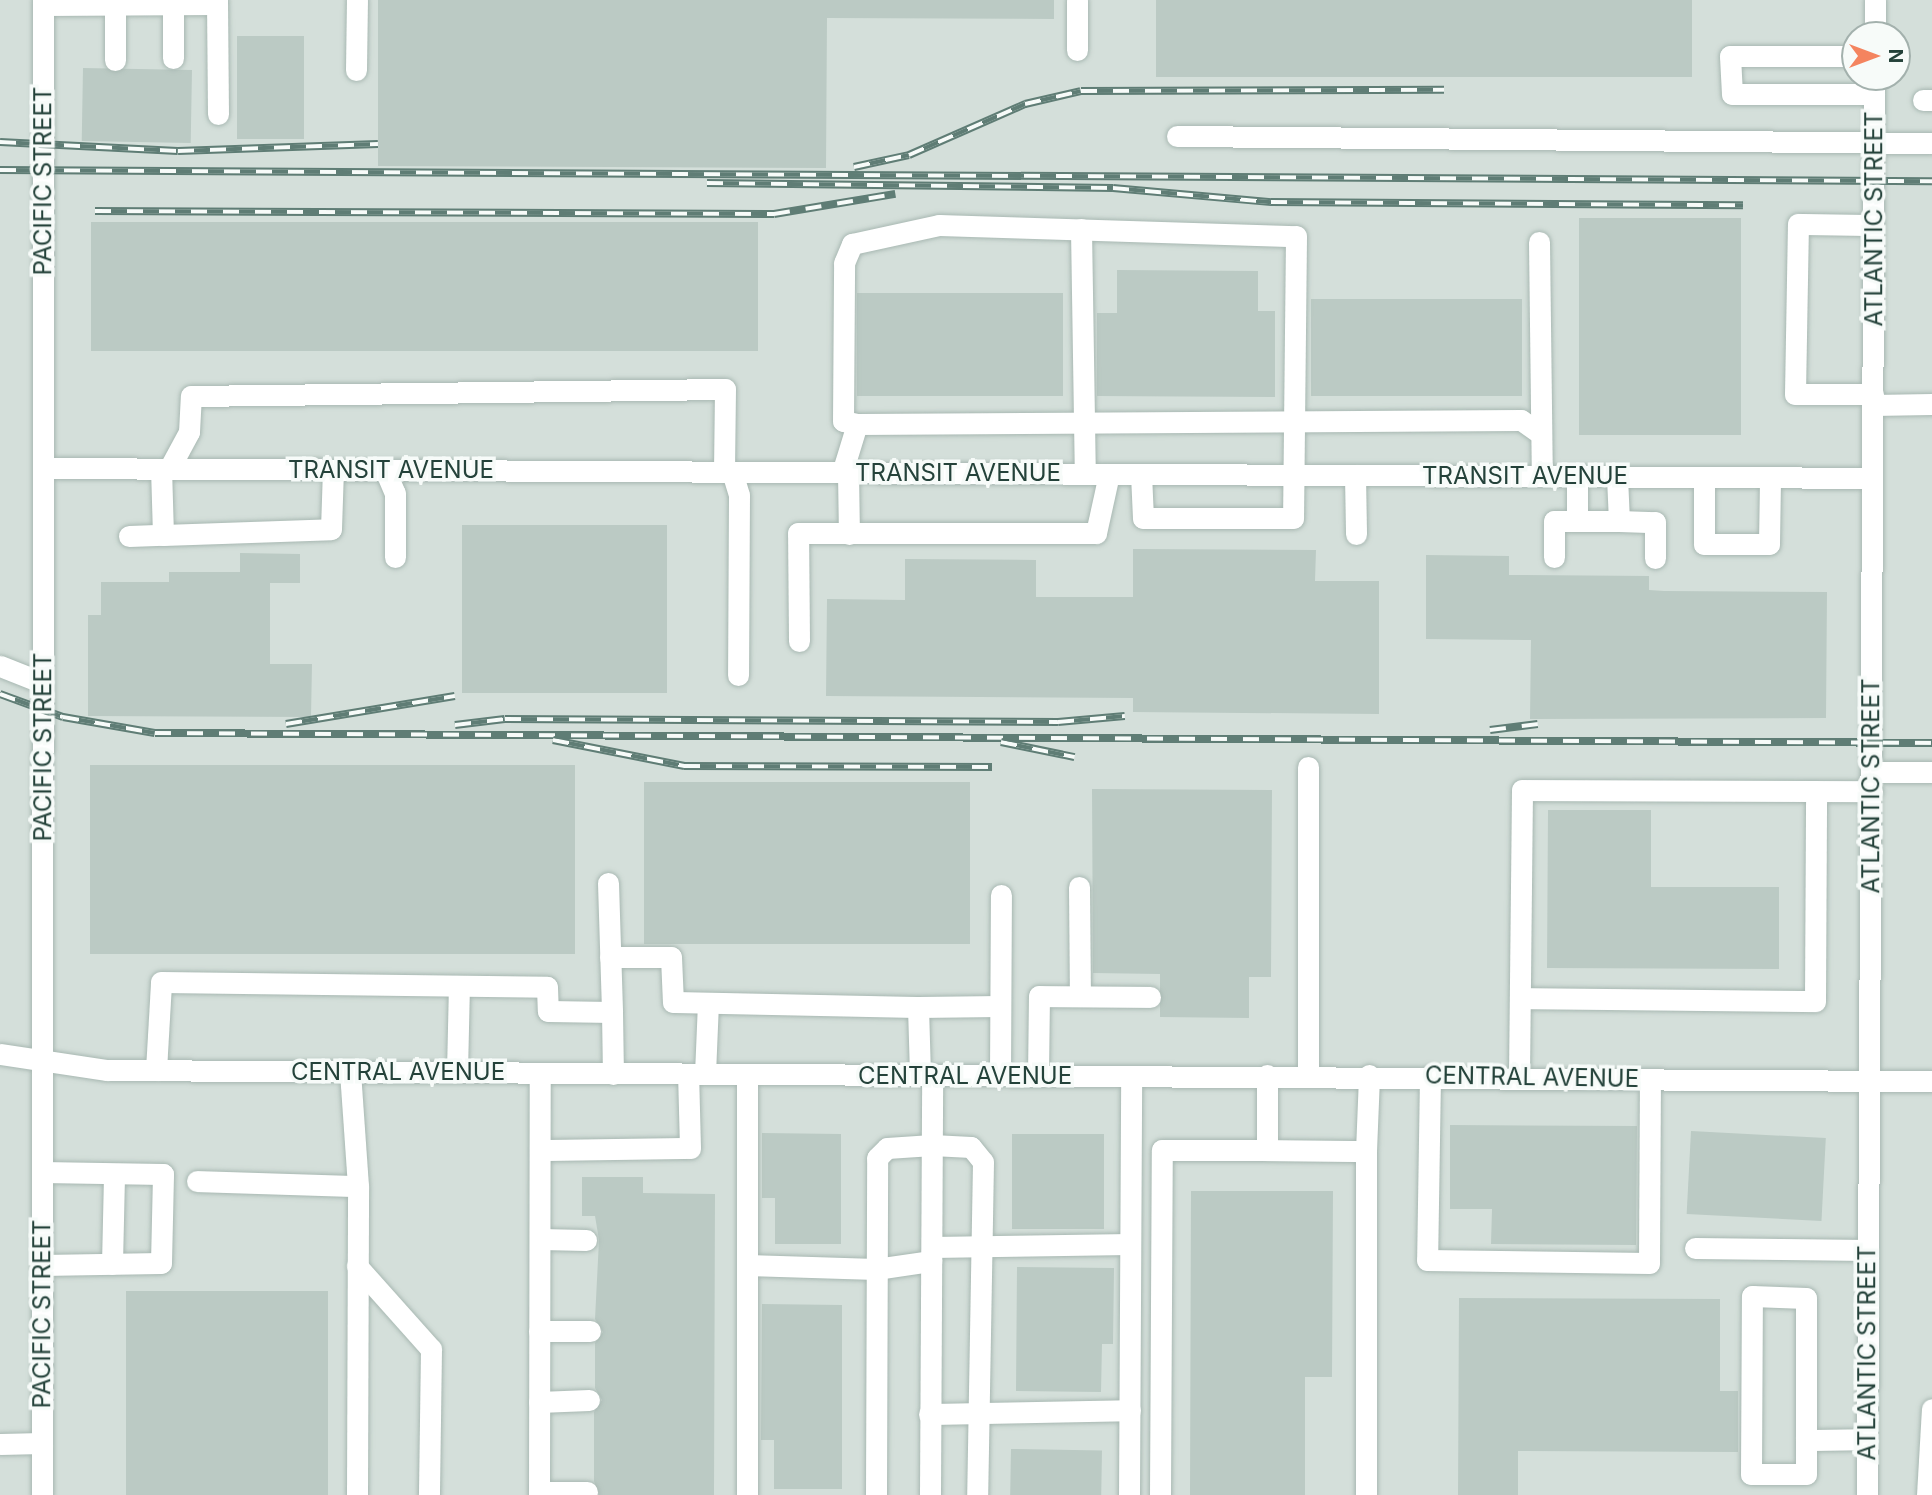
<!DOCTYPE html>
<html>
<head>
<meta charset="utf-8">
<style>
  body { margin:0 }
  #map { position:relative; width:1932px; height:1495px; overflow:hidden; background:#e6efeb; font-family:Inter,sans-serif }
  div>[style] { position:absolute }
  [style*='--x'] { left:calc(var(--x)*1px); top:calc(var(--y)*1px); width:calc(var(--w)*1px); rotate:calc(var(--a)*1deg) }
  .built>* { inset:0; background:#d4dfda }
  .building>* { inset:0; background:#bbcac4; transform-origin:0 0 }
  .roads { filter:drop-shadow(0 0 2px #a8b8b2) drop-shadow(0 0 2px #a8b8b2) }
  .minor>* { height:21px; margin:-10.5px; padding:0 10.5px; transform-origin:10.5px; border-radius:10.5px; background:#fff }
  .rail>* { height:8px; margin-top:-4px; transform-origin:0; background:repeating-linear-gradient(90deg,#f7fbf9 0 16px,#5f7d75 0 32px); box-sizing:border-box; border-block:2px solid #5f7d75 }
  span { translate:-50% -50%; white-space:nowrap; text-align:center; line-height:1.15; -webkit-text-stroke:7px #f7fbf9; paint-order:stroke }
  .street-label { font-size:24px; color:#24423a }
  .north { position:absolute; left:1841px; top:21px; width:70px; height:70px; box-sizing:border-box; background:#f7fbf9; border:2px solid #a3b1ad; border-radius:50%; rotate:90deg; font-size:19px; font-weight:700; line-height:28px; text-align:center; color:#24423a }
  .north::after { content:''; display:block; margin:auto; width:24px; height:32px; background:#f4845f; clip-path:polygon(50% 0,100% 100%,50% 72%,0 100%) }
</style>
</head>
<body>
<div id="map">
  <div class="built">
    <div style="clip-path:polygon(evenodd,0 0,1932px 0,1932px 1495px,0 1495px,0 0,1855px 35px,1897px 35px,1897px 77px,1855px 77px,1855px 35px)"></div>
  </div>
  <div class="building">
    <div style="clip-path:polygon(378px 0,1054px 0,1054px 19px,827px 18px,826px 168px,378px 166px)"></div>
    <div style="left:1156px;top:0;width:536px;height:77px"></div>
    <div style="left:237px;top:36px;width:67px;height:103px"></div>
    <div style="left:83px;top:68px;width:109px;height:73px;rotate:1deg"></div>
    <div style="left:1579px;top:218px;width:162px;height:217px"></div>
    <div style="left:91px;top:222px;width:667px;height:129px"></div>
    <div style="clip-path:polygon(1117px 270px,1258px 271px,1258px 311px,1275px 311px,1275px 397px,1097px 396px,1097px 313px,1117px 313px)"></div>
    <div style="left:857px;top:293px;width:206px;height:103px"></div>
    <div style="left:1311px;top:299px;width:211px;height:97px"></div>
    <div style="left:462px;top:525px;width:205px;height:168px"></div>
    <div style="clip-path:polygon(1133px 549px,1316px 550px,1315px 581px,1379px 581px,1379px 714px,1133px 712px,1133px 698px,826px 696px,827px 599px,905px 600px,905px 559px,1036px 560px,1036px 597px,1133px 597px)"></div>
    <div style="clip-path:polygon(240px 553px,300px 554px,300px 583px,270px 583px,270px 664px,312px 664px,311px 717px,88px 716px,88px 615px,101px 615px,101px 582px,169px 582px,169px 572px,240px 572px)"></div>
    <div style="clip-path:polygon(1426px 555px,1509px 556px,1509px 575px,1649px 576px,1649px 590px,1664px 591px,1827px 592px,1826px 718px,1530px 719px,1531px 640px,1426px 639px)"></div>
    <div style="left:90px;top:765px;width:485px;height:189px"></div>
    <div style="left:644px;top:782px;width:326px;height:162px"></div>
    <div style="clip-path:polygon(1092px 789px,1272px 790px,1271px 977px,1249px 977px,1249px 1018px,1160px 1017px,1160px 974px,1093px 973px)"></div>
    <div style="clip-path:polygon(1548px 810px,1651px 810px,1651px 887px,1779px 887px,1779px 969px,1547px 968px)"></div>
    <div style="clip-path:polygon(1450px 1125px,1637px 1126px,1636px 1245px,1491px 1244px,1492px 1209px,1450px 1209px)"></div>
    <div style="left:1691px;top:1131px;width:135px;height:83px;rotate:3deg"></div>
    <div style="clip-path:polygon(762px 1133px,841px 1134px,841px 1244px,775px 1244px,775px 1198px,762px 1198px)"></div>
    <div style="left:1012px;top:1134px;width:92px;height:95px"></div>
    <div style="clip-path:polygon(582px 1177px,643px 1177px,643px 1193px,715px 1194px,714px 1495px,599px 1495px,594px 1481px,594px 1412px,602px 1400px,595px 1388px,595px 1343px,603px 1332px,595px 1319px,599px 1240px,595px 1216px,582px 1216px)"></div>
    <div style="clip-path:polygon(1191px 1191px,1333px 1191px,1332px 1377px,1305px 1377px,1305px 1495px,1190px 1495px)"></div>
    <div style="clip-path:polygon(1017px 1267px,1114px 1268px,1113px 1344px,1102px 1344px,1101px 1392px,1016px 1391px)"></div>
    <div style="left:126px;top:1291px;width:202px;height:204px"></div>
    <div style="clip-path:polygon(1459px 1298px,1720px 1299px,1720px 1391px,1738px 1391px,1738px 1452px,1518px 1451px,1518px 1495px,1458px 1495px)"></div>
    <div style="clip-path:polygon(762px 1304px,842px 1305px,842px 1489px,774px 1489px,774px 1440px,761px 1440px)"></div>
    <div style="left:1011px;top:1449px;width:91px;height:46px;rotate:1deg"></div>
  </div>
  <div class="roads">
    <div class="minor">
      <div style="--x:115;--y:0;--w:60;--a:90"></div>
      <div style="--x:217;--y:0;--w:114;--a:89.5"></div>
      <div style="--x:43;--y:5;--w:174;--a:-0.3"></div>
      <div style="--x:173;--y:5;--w:53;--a:90"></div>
      <div style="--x:1875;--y:35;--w:35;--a:-90"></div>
      <div style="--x:1077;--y:50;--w:50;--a:-90"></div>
      <div style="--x:1855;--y:56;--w:125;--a:180"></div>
      <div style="--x:1730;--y:56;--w:38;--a:87"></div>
      <div style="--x:1732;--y:94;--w:142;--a:0"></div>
      <div style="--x:356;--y:70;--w:70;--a:-89.2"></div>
      <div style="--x:1923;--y:100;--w:9;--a:0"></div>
      <div style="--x:1177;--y:136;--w:755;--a:0.53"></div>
      <div style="--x:1081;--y:229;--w:245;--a:89.1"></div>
      <div style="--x:1539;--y:242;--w:234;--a:89.3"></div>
      <div style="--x:1873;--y:394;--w:78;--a:180"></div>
      <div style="--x:1795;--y:394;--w:170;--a:-89"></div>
      <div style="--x:1798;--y:224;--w:75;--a:0.8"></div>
      <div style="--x:1873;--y:405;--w:59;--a:-1"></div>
      <div style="--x:857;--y:424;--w:14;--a:-168"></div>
      <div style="--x:843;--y:421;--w:158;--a:-89.6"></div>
      <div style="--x:844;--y:263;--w:21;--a:-67"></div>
      <div style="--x:852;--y:244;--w:89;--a:-12.3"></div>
      <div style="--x:939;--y:225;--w:357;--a:1.8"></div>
      <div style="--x:1296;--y:236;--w:282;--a:90.6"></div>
      <div style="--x:1293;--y:518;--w:150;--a:180"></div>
      <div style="--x:1143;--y:518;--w:44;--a:-92.6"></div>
      <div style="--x:43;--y:468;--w:1829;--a:0.31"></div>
      <div style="--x:169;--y:469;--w:42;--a:-61.6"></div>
      <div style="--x:189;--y:432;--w:36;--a:-87"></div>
      <div style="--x:191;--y:396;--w:534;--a:-0.75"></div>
      <div style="--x:725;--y:389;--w:83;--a:90.7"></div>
      <div style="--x:385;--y:470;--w:25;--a:67"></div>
      <div style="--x:395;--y:493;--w:64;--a:90"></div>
      <div style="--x:732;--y:472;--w:24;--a:73"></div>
      <div style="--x:739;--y:495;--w:180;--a:90.3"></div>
      <div style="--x:842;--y:473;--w:51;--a:-73"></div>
      <div style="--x:857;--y:424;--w:664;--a:-0.35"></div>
      <div style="--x:1521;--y:420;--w:19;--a:35"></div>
      <div style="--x:848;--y:473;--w:61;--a:89.1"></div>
      <div style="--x:1355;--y:475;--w:59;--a:89"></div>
      <div style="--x:1577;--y:477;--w:44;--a:90"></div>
      <div style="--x:1617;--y:477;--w:44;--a:87.4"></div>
      <div style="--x:1619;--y:521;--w:36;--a:2"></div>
      <div style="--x:1655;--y:522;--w:36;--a:90"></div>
      <div style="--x:1704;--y:477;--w:67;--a:90"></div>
      <div style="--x:1704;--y:544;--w:65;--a:0"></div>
      <div style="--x:1769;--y:544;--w:67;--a:-89.1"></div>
      <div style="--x:163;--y:535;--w:168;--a:-2"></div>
      <div style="--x:331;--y:529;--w:59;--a:-88.1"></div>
      <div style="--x:129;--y:536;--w:34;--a:-2"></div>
      <div style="--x:163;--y:535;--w:66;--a:-91.7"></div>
      <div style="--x:1554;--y:557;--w:36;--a:-90"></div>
      <div style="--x:1554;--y:521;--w:65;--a:0"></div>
      <div style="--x:799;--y:641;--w:108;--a:-90.5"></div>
      <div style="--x:798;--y:533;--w:298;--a:0"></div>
      <div style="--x:1096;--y:533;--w:60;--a:-77.6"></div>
      <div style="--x:0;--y:666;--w:46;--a:21.6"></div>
      <div style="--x:1308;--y:767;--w:307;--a:90"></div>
      <div style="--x:1871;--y:772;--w:61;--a:0"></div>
      <div style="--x:608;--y:883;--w:129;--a:88.2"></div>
      <div style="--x:1079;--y:887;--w:109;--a:89.5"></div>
      <div style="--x:610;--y:957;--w:61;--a:0"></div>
      <div style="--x:671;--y:957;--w:45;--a:87.5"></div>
      <div style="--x:673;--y:1002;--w:245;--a:1.2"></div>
      <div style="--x:918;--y:1007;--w:68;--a:88.3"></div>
      <div style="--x:1520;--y:998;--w:295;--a:0.6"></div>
      <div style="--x:1815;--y:1001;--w:210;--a:-89.7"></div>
      <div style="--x:918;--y:1007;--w:82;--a:-0.7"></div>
      <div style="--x:0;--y:1054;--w:108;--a:8.5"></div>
      <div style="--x:107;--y:1070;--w:1825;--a:0.35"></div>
      <div style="--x:156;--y:1070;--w:88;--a:-86.7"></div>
      <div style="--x:161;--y:982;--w:386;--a:0.7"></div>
      <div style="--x:547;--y:987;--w:24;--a:88"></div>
      <div style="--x:548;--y:1011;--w:64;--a:0.9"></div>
      <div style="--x:612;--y:1012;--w:62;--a:89.1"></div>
      <div style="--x:457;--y:1072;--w:86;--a:-88.7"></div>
      <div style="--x:705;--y:1074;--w:71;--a:-87.6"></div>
      <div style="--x:747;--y:1074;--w:421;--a:90"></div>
      <div style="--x:1000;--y:1076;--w:181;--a:-89.7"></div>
      <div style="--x:1038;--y:1076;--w:80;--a:-89.3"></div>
      <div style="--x:1039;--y:996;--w:111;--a:0.5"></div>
      <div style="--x:1430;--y:1076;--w:184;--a:90.9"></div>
      <div style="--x:1427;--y:1260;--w:222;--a:0.8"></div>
      <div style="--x:1649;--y:1263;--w:184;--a:-89.7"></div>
      <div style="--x:1519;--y:1077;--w:287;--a:-89.4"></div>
      <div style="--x:1522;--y:790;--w:350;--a:0.2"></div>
      <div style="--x:540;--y:1150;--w:150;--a:-0.8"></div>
      <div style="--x:690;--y:1148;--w:74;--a:-91.5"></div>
      <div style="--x:1267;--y:1150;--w:99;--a:0.6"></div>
      <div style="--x:1366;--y:1151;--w:344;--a:90"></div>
      <div style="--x:1366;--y:1151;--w:76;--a:-87.7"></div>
      <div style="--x:197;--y:1181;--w:161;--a:1.8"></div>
      <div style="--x:358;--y:1186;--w:114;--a:-94"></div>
      <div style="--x:540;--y:1239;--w:46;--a:1.2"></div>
      <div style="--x:932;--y:1247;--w:198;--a:-0.9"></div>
      <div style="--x:1695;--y:1248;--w:173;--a:0.7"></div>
      <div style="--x:112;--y:1264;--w:89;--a:-88.7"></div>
      <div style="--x:42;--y:1265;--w:119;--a:-1"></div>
      <div style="--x:161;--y:1263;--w:89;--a:-88.7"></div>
      <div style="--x:163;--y:1174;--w:121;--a:-179.1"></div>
      <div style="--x:747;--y:1265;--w:129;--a:1.8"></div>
      <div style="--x:876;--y:1269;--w:56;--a:-8.3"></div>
      <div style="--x:357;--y:1266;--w:111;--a:48.3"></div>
      <div style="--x:431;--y:1349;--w:146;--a:90.8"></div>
      <div style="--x:539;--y:1331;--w:51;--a:0"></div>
      <div style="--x:539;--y:1402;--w:50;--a:-2.3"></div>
      <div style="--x:929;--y:1414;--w:201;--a:-1.1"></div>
      <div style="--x:1806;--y:1440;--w:34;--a:90"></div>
      <div style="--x:1806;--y:1474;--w:55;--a:180"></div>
      <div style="--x:1751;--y:1474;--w:178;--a:-89.7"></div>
      <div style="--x:1752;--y:1296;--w:54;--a:2.1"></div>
      <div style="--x:1806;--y:1298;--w:142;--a:90"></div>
      <div style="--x:1806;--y:1440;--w:61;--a:-0.9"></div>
      <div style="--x:0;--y:1444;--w:42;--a:-1.4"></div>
      <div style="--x:539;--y:1492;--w:48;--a:0"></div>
      <div style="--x:42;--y:1495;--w:1495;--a:-89.96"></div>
      <div style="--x:357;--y:1495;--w:309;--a:-89.8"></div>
      <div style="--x:539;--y:1495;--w:422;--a:-89.9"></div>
      <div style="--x:876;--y:1495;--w:337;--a:-89.8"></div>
      <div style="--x:877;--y:1158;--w:14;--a:-45"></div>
      <div style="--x:887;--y:1148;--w:45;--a:-3.8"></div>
      <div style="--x:932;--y:1145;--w:39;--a:3"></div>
      <div style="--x:971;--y:1147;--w:19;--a:51"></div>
      <div style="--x:983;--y:1162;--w:333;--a:91"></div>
      <div style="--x:930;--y:1495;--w:419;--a:-89.7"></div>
      <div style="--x:1129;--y:1495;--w:418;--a:-89.7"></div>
      <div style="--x:1160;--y:1495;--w:345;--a:-89.7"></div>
      <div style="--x:1162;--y:1150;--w:105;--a:0"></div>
      <div style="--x:1267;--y:1150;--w:75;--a:-90"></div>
      <div style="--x:1867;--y:1495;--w:1418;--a:-89.72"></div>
      <div style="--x:1927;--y:1495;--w:86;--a:-86.7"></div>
    </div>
  </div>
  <div class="rail">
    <div style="--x:0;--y:142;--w:178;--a:2.9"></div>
    <div style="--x:178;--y:151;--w:200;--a:-2"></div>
    <div style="--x:854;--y:167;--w:56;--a:-12.3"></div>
    <div style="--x:909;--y:155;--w:127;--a:-23.7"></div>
    <div style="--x:1025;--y:104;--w:57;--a:-13.1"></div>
    <div style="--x:1081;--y:91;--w:363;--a:-0.2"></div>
    <div style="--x:0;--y:170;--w:1932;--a:0.33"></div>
    <div style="--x:707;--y:183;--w:406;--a:0.7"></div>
    <div style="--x:1113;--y:188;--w:159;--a:5.1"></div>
    <div style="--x:1271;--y:202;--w:472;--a:0.4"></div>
    <div style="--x:95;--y:211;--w:679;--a:0.25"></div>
    <div style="--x:774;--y:214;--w:123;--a:-9.4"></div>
    <div style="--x:0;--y:694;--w:67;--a:20.1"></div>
    <div style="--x:63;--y:717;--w:93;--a:9.9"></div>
    <div style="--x:155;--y:733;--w:1777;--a:0.32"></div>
    <div style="--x:286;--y:724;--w:171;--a:-9.4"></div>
    <div style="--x:455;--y:725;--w:50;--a:-6.8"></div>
    <div style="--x:505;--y:719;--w:553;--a:0.31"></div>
    <div style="--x:1058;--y:722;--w:67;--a:-5.1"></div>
    <div style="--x:1490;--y:730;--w:48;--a:-7.1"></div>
    <div style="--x:553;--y:740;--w:134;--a:11.2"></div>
    <div style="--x:684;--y:766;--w:308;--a:0.2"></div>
    <div style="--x:1001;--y:742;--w:75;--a:11.6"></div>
  </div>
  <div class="street-label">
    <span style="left:43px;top:181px;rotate:-90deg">PACIFIC STREET</span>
    <span style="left:1874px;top:219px;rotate:-90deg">ATLANTIC STREET</span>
    <span style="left:391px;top:470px">TRANSIT AVENUE</span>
    <span style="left:958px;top:473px">TRANSIT AVENUE</span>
    <span style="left:1525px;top:476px">TRANSIT AVENUE</span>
    <span style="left:43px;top:747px;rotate:-90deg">PACIFIC STREET</span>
    <span style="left:1871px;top:786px;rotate:-90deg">ATLANTIC STREET</span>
    <span style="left:398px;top:1072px">CENTRAL AVENUE</span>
    <span style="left:965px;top:1076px">CENTRAL AVENUE</span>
    <span style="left:1532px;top:1077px;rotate:1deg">CENTRAL AVENUE</span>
    <span style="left:42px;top:1314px;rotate:-90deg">PACIFIC STREET</span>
    <span style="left:1867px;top:1353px;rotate:-90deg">ATLANTIC STREET</span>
  </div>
  <div class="north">N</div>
</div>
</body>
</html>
